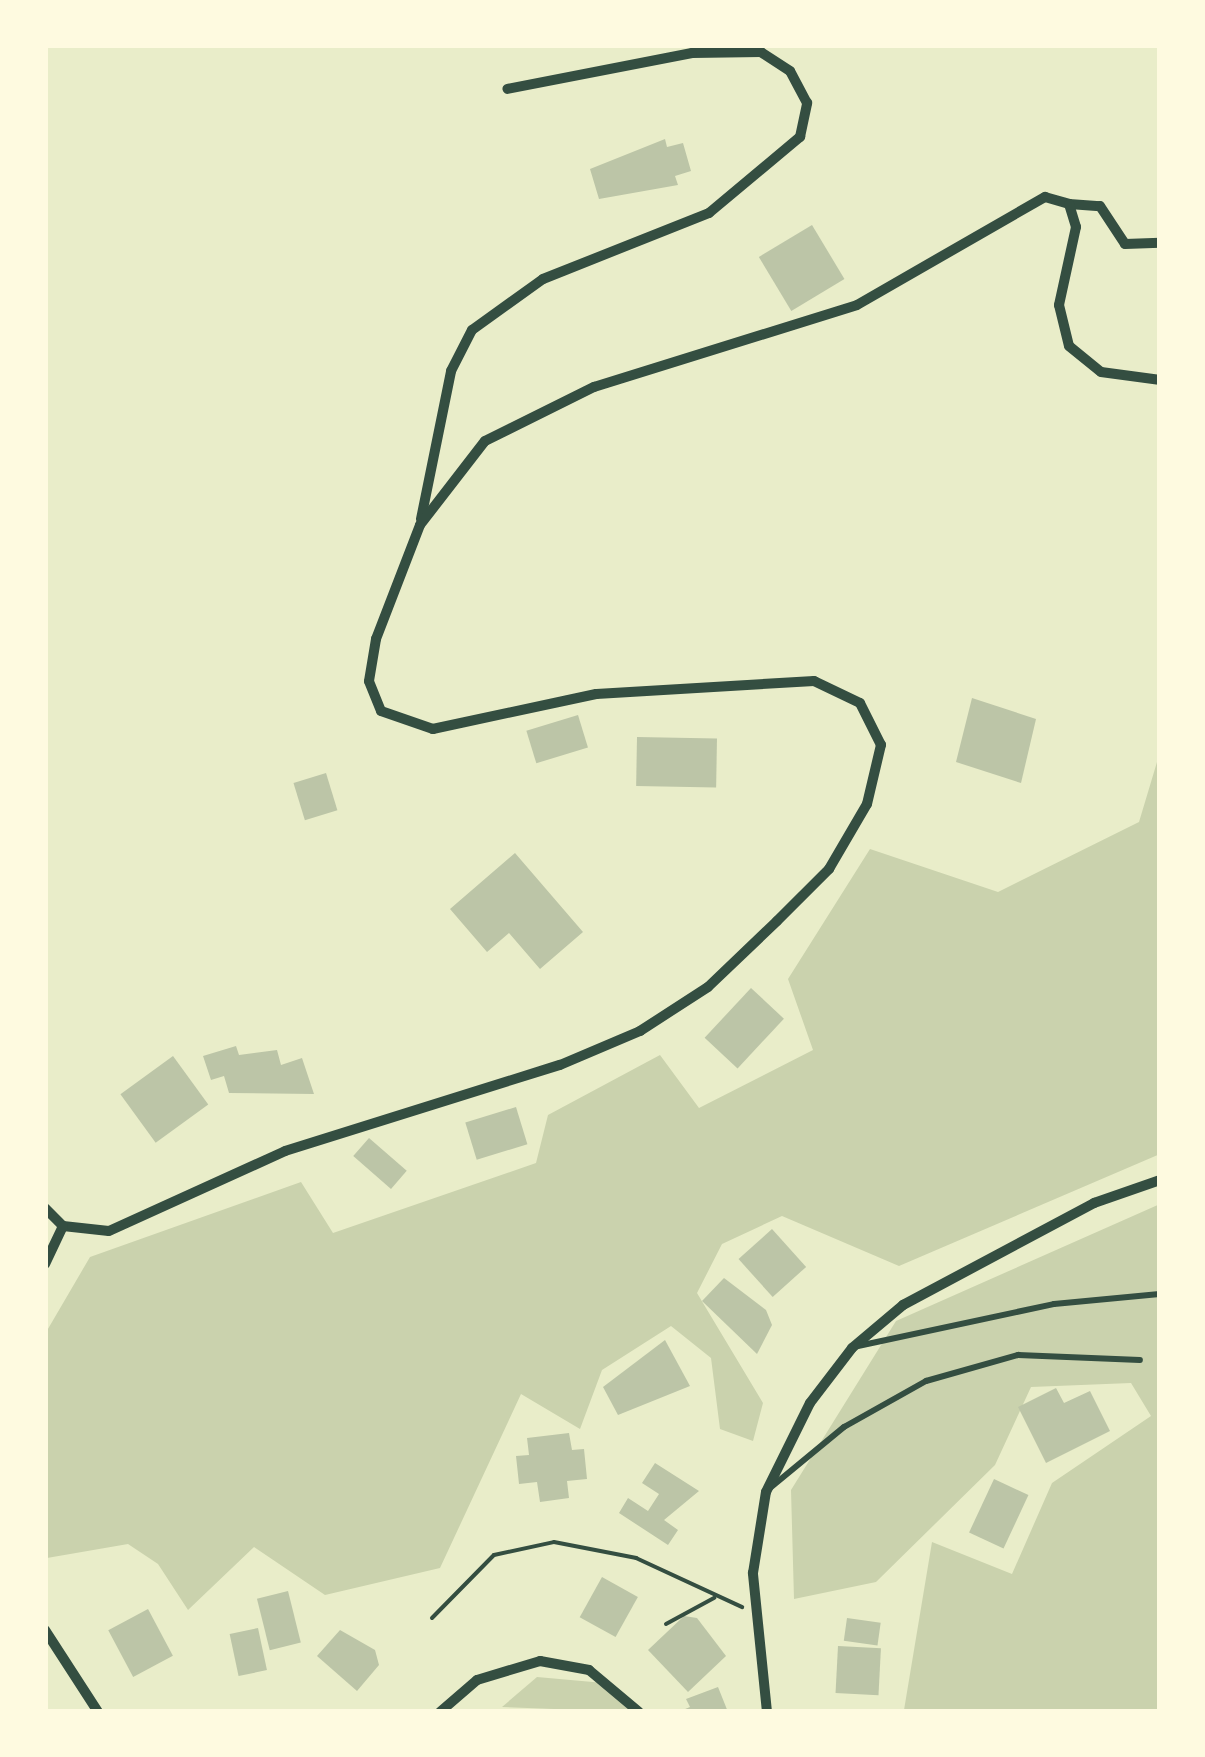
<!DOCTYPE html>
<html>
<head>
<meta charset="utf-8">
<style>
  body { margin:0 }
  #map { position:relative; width:1205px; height:1757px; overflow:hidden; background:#e9edc9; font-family:Figtree,sans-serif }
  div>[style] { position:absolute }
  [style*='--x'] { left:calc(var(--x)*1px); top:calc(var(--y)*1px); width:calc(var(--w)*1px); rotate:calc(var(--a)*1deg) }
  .green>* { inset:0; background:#cad2ad }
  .building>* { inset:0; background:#bcc5a7; transform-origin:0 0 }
  .path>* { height:4px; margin:-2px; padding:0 2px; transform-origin:2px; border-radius:2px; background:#344e41 }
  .service>* { height:6px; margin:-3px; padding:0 3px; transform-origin:3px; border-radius:3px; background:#344e41 }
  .minor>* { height:10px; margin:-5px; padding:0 5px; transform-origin:5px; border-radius:5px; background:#344e41 }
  span { translate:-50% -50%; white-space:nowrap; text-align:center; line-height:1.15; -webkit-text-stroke:9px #fefae0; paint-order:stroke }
  .frame { position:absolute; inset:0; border:48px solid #fefae0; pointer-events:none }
</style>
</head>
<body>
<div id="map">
  <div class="green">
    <div style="clip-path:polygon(1160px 752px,1160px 1154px,899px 1266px,782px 1216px,722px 1244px,697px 1293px,763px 1403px,753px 1441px,720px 1429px,711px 1358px,671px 1326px,602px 1370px,580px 1429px,521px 1394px,440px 1568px,325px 1595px,254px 1547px,188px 1610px,158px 1564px,128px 1544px,47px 1558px,45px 1334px,90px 1257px,301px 1182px,333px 1233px,536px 1163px,548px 1115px,660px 1055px,699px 1108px,813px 1050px,788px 979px,870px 849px,998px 892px,1139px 822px)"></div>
    <div style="clip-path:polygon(1160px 1204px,1160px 1712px,896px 1712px,904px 1710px,932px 1542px,1012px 1574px,1052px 1483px,1151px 1416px,1131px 1383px,1031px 1387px,995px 1465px,876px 1582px,794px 1599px,791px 1490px,896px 1321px)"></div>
    <div style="clip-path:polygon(537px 1677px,604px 1683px,631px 1712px,502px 1707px)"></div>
  </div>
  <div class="building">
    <div style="clip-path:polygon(665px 139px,667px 147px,683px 143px,691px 171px,675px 176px,678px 185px,599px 199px,590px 169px)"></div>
    <div style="left:812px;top:225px;width:63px;height:62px;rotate:59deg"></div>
    <div style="clip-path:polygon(972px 698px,1036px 719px,1021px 783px,956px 762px)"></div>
    <div style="left:578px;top:715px;width:34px;height:54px;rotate:73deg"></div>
    <div style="left:637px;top:737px;width:80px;height:49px;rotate:1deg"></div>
    <div style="left:326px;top:773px;width:39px;height:34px;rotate:73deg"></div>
    <div style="clip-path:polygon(515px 853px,583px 932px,540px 969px,509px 933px,487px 952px,450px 909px)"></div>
    <div style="left:751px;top:988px;width:45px;height:68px;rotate:43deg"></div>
    <div style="clip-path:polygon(236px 1046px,239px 1055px,277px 1050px,281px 1065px,302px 1058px,314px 1094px,229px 1093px,224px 1076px,211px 1080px,203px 1056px)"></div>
    <div style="left:173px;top:1056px;width:60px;height:65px;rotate:54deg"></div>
    <div style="left:516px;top:1107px;width:39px;height:53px;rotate:73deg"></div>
    <div style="left:369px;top:1138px;width:50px;height:24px;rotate:41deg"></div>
    <div style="left:772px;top:1229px;width:51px;height:45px;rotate:48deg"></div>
    <div style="clip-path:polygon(724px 1278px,766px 1310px,772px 1325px,757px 1354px,702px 1301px)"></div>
    <div style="clip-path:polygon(665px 1340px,690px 1386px,618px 1415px,603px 1387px)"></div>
    <div style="clip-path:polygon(1056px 1388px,1064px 1403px,1090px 1391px,1110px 1431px,1046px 1463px,1018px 1407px)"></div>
    <div style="clip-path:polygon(569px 1433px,572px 1450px,584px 1449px,587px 1479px,567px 1481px,569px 1498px,540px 1502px,537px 1482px,519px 1484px,516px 1456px,529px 1455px,527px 1438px)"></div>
    <div style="clip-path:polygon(655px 1463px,699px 1491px,664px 1520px,678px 1530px,668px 1545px,619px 1513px,628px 1498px,648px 1511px,659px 1494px,642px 1483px)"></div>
    <div style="left:994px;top:1479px;width:38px;height:59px;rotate:25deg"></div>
    <div style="left:602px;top:1577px;width:41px;height:46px;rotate:29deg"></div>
    <div style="left:288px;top:1591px;width:53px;height:32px;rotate:76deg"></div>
    <div style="left:148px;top:1609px;width:53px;height:45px;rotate:62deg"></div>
    <div style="clip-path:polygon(684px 1616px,697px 1618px,726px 1656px,688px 1692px,648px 1650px)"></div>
    <div style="left:847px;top:1618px;width:34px;height:23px;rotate:8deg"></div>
    <div style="left:258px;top:1628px;width:43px;height:29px;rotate:78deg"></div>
    <div style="clip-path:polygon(340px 1630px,375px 1650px,379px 1665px,357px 1691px,317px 1656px)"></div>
    <div style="left:838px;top:1646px;width:43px;height:47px;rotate:3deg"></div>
    <div style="clip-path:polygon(718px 1687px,728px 1712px,678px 1712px,690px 1707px,686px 1699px)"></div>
  </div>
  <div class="path">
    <div style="--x:432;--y:1618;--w:88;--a:-45.5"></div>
    <div style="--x:494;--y:1555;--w:61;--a:-12.2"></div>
    <div style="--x:554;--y:1542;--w:84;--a:11"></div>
    <div style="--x:636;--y:1558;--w:117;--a:24.8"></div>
    <div style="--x:666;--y:1624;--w:55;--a:-28.4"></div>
  </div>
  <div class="service">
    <div style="--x:858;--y:1346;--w:200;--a:-12.1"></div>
    <div style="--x:1054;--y:1304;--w:106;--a:-5.4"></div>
    <div style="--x:770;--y:1488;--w:96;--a:-39.5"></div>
    <div style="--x:844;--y:1427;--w:94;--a:-29.3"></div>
    <div style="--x:926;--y:1381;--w:96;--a:-15.8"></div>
    <div style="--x:1018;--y:1355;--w:122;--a:2.3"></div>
  </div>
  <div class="minor">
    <div style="--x:1069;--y:204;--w:31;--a:4"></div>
    <div style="--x:1100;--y:206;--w:45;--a:56.7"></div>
    <div style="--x:1125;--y:244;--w:35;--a:-2"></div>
    <div style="--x:421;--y:519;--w:151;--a:-78.5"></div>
    <div style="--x:451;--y:371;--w:46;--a:-62.9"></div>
    <div style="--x:472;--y:330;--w:87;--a:-35.7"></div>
    <div style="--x:543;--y:279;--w:179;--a:-21.7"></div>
    <div style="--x:709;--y:213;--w:119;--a:-39.9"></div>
    <div style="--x:800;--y:137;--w:35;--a:-78"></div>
    <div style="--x:807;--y:103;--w:36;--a:-118"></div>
    <div style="--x:790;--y:71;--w:35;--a:-147"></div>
    <div style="--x:761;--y:52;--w:69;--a:179.2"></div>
    <div style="--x:692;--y:53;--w:188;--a:169"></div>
    <div style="--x:45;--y:1208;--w:25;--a:45"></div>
    <div style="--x:63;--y:1226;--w:46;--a:6.2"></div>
    <div style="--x:109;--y:1231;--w:193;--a:-24.4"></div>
    <div style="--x:285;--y:1151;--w:288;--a:-17.4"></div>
    <div style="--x:560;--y:1065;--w:87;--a:-23"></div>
    <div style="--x:640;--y:1031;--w:81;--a:-32.9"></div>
    <div style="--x:708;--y:987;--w:95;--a:-43.7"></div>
    <div style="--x:777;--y:921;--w:74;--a:-45"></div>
    <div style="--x:829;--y:869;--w:75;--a:-59.7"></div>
    <div style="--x:867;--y:804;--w:61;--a:-76.7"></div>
    <div style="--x:881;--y:745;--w:47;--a:-116.6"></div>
    <div style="--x:860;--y:703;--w:51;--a:-154.4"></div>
    <div style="--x:814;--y:681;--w:218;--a:176.6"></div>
    <div style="--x:596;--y:694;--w:167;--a:167.9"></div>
    <div style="--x:433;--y:729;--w:55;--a:-160.9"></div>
    <div style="--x:381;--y:711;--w:32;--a:-112"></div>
    <div style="--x:369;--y:681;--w:43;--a:-80.5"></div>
    <div style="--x:376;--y:639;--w:122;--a:-68.9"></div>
    <div style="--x:420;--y:525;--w:106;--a:-52.3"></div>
    <div style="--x:485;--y:441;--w:122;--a:-26.4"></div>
    <div style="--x:594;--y:387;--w:275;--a:-17.3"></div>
    <div style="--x:857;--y:305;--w:217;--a:-29.9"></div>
    <div style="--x:1045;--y:197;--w:25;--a:16"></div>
    <div style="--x:1069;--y:204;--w:24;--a:73"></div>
    <div style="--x:1076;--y:227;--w:80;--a:102.3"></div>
    <div style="--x:1059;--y:305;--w:42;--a:76.3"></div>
    <div style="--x:1069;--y:346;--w:41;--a:39.1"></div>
    <div style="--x:1101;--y:372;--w:60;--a:7.7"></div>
    <div style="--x:45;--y:1264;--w:42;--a:-64.7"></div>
    <div style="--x:45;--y:1630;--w:98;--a:57.1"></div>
    <div style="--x:440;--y:1712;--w:49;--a:-40.9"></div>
    <div style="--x:477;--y:1680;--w:66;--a:-16.8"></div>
    <div style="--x:540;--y:1661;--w:50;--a:10.4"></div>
    <div style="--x:589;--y:1670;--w:65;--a:40"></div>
    <div style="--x:767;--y:1712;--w:140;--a:-95.8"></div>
    <div style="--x:753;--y:1573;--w:82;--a:-80.9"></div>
    <div style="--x:766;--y:1492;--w:99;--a:-63.7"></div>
    <div style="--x:810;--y:1403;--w:69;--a:-52.6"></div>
    <div style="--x:852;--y:1348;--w:67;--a:-40.1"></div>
    <div style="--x:903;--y:1305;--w:217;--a:-28.1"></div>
    <div style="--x:1094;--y:1203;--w:70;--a:-19.2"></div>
  </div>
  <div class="frame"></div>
</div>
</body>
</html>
